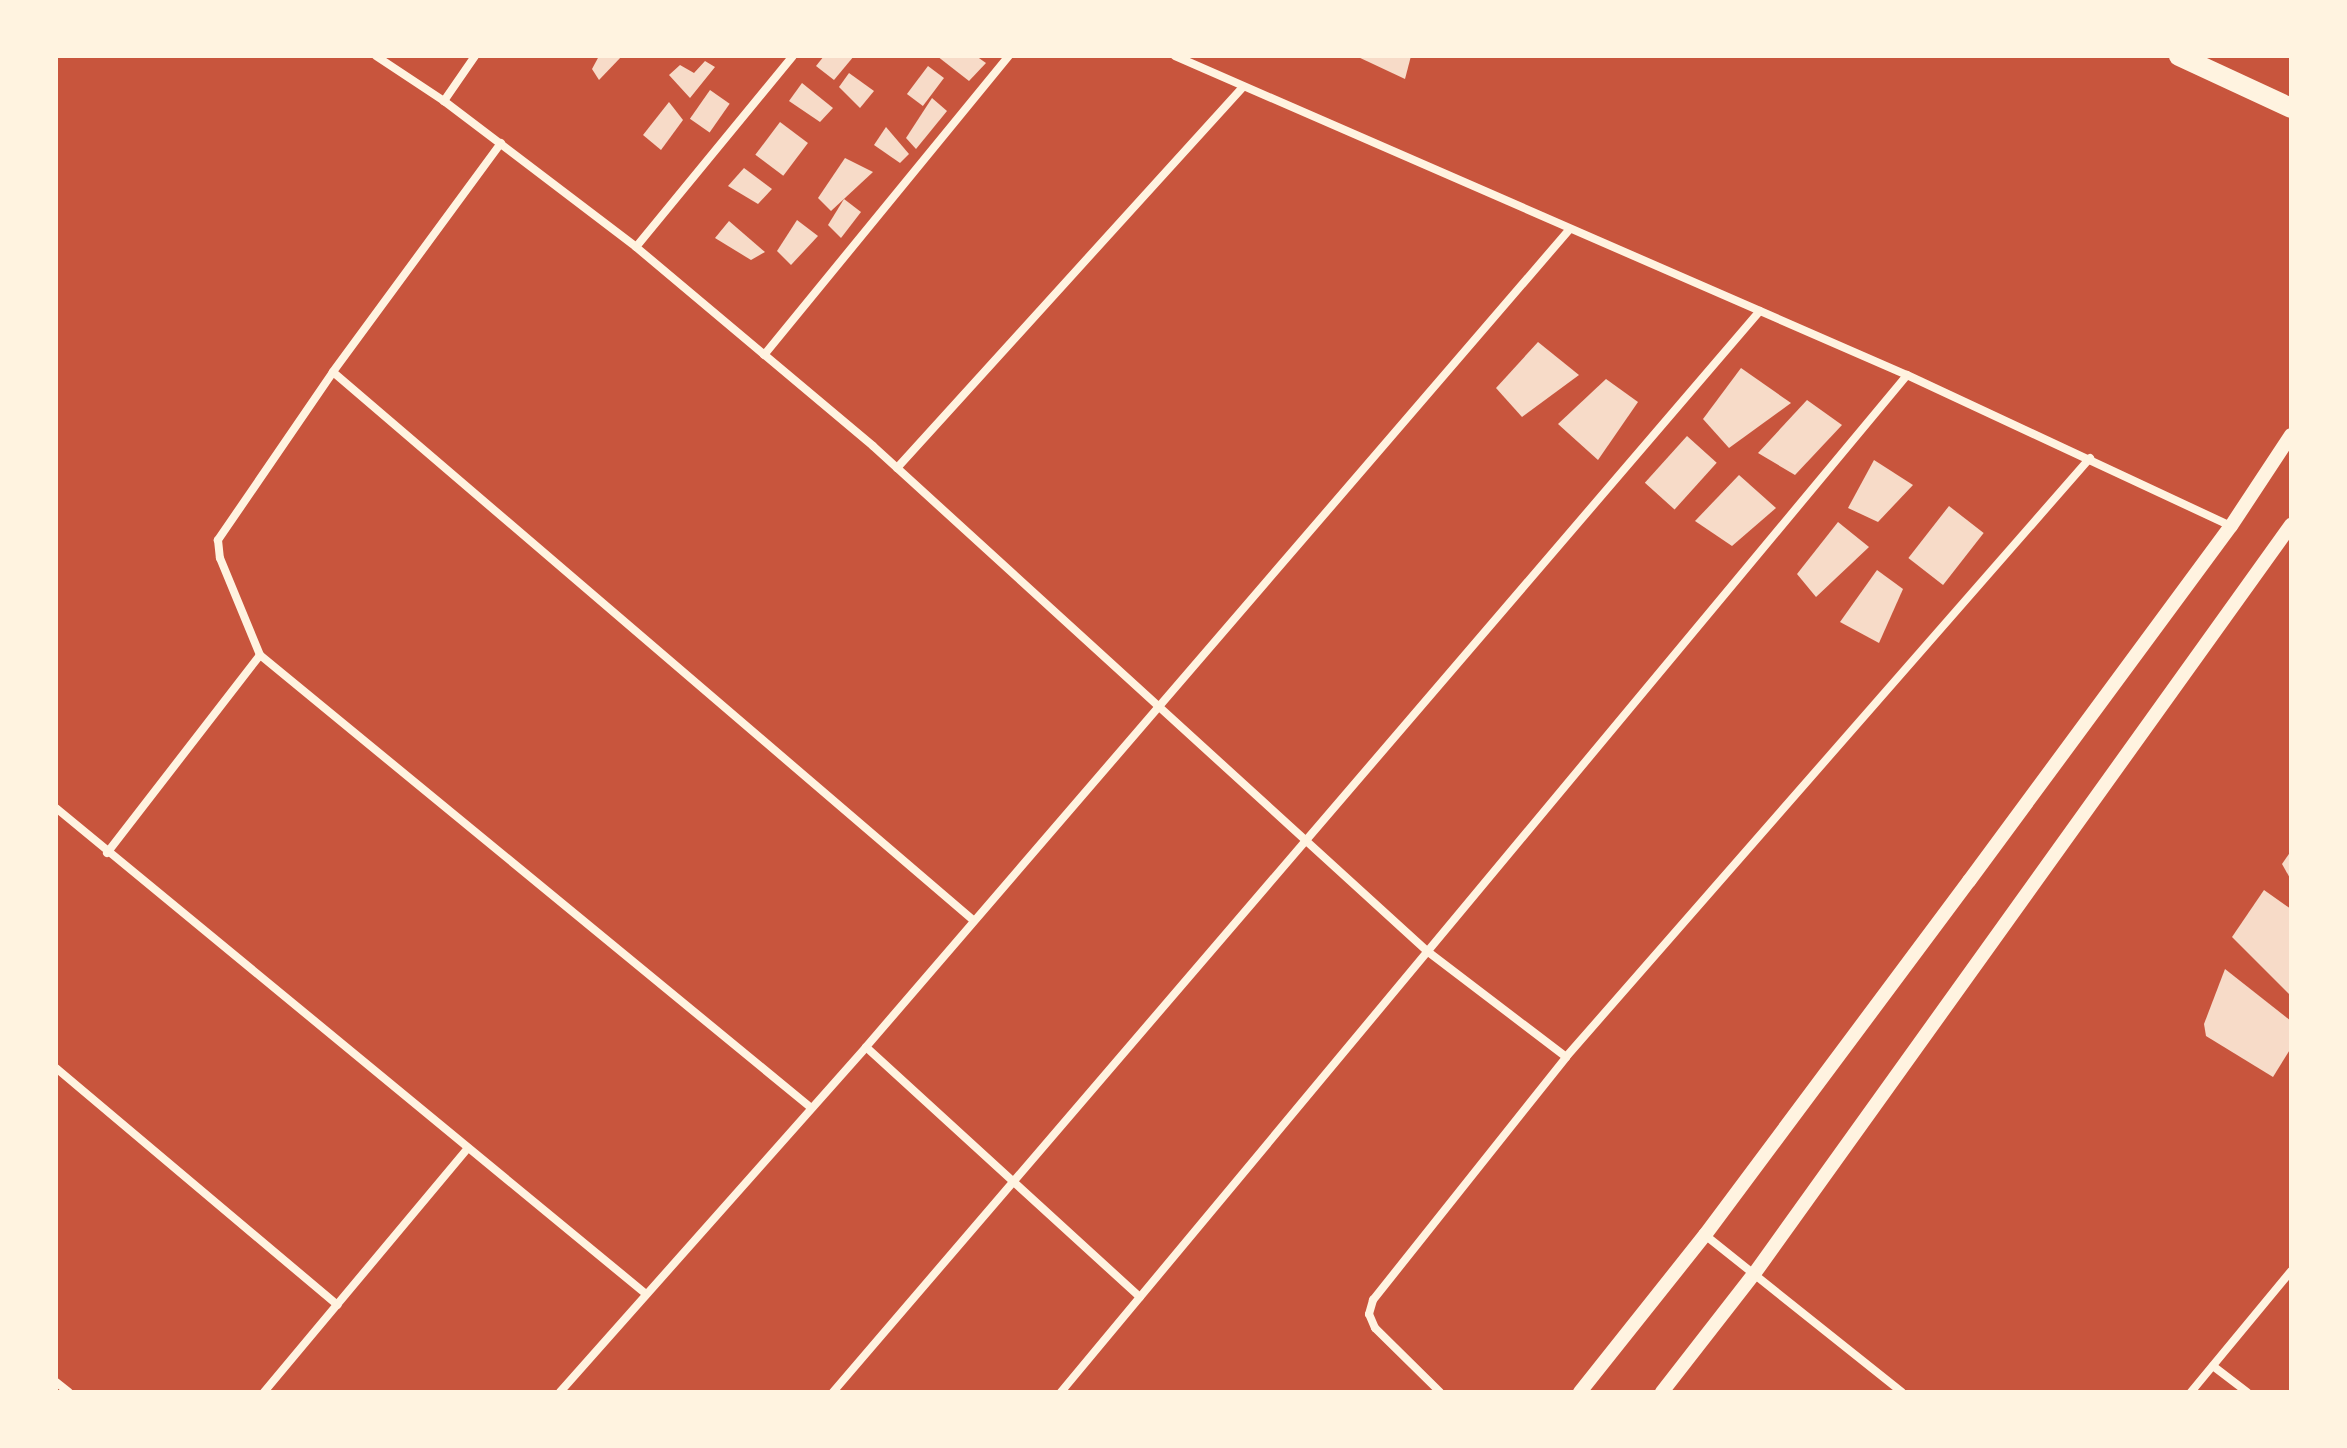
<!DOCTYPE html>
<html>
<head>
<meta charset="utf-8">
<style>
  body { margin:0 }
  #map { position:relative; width:2347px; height:1448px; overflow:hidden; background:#c8553d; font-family:"PT Sans",sans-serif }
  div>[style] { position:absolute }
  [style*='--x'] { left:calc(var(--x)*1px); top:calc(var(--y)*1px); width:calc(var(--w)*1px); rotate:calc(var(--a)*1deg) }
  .building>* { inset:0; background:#f7dbc8; transform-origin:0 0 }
  .minor>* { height:8px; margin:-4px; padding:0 4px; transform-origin:4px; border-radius:4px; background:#fff3e0 }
  .tertiary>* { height:14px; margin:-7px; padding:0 7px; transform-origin:7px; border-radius:7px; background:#fff3e0 }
  .primary>* { height:20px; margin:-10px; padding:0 10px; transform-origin:10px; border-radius:10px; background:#fff3e0 }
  span { translate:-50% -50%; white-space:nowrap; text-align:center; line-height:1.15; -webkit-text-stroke:8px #fff3e0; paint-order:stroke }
  .frame { position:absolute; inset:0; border:58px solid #fff3e0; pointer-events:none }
</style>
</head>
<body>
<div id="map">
  <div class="building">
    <div style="clip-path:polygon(599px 56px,622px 56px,599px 80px,592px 69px)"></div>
    <div style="clip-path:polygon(824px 56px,854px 56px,834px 80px,816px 66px)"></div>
    <div style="clip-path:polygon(937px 56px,976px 56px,986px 63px,969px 81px)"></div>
    <div style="clip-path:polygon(1356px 56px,1411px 56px,1405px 79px)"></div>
    <div style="clip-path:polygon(705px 61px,715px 67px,690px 98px,669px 75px,680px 65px,694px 73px)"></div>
    <div style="left:928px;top:66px;width:20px;height:35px;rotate:37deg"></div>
    <div style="clip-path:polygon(849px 73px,874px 91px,860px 108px,839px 87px)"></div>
    <div style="clip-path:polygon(802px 83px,833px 108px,820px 122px,789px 101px)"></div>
    <div style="left:710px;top:90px;width:24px;height:35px;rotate:35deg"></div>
    <div style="clip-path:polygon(932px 98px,947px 111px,916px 149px,906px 138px)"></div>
    <div style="clip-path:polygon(669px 102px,683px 120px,661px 150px,643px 135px)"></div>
    <div style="left:780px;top:122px;width:35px;height:41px;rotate:37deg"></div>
    <div style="clip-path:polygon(886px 127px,909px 154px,900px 163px,874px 145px)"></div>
    <div style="clip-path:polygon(845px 158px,873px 172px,831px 211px,818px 198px)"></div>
    <div style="clip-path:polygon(744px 168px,772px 189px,758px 204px,728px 186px)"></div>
    <div style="clip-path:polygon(844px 199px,861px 212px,841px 238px,828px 225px)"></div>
    <div style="clip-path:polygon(797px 220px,818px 236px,791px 265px,777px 251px)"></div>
    <div style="clip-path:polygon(729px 221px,765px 252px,751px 260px,715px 238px)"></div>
    <div style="clip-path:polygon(1538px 342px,1579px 375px,1522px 417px,1496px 388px)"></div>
    <div style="clip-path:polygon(1741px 368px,1791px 403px,1729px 448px,1703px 419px)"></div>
    <div style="clip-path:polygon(1606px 379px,1638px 402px,1598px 460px,1558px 424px)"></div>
    <div style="clip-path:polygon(1807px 400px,1842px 425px,1795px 475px,1758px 453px)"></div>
    <div style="left:1687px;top:436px;width:40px;height:63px;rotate:42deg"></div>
    <div style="clip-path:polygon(1874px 460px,1913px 485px,1878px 522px,1848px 508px)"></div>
    <div style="clip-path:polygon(1739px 475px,1776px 508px,1732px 546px,1695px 521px)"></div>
    <div style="left:1949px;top:506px;width:44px;height:66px;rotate:38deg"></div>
    <div style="clip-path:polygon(1838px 522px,1869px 547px,1816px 597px,1797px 574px)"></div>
    <div style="clip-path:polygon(1877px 570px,1903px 589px,1879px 643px,1840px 622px)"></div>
    <div style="clip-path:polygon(2291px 851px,2291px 880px,2282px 864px)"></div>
    <div style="clip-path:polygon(2264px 890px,2291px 909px,2291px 996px,2232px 937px)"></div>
    <div style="clip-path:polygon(2225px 969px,2291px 1021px,2291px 1048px,2273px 1077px,2206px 1036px,2204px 1024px)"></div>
  </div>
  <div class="minor">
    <div style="--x:376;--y:56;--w:82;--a:33.5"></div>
    <div style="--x:475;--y:56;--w:55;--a:124.6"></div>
    <div style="--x:444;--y:101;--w:241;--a:37.2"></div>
    <div style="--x:636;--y:247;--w:309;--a:40"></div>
    <div style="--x:873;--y:446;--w:750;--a:42.35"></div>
    <div style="--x:1427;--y:951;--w:175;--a:37.3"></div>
    <div style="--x:1566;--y:1057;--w:796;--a:-48.82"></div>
    <div style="--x:1175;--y:56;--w:798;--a:23.55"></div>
    <div style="--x:1907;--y:375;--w:357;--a:25"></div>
    <div style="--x:501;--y:143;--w:284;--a:126.3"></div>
    <div style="--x:333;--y:372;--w:843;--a:40.57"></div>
    <div style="--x:636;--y:247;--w:247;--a:-50.6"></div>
    <div style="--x:764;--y:355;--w:387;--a:-50.7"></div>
    <div style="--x:333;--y:372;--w:204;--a:124.4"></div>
    <div style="--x:218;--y:540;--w:18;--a:84"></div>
    <div style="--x:220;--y:558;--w:105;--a:67.6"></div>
    <div style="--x:260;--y:655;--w:712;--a:39.41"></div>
    <div style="--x:897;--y:468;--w:515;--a:-47.76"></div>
    <div style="--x:56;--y:808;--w:764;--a:39.48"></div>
    <div style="--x:107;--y:853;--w:250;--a:-52.3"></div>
    <div style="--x:866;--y:1047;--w:371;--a:42.4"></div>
    <div style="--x:56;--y:1068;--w:368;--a:40.1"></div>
    <div style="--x:1705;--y:1235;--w:252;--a:38.6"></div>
    <div style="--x:2213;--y:1366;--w:43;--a:37.4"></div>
    <div style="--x:56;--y:1382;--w:16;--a:38"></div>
    <div style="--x:264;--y:1392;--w:318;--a:-50.1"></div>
    <div style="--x:560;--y:1392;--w:461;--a:-48.4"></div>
    <div style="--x:866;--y:1047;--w:1078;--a:-49.29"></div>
    <div style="--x:833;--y:1392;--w:1424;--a:-49.39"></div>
    <div style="--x:1061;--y:1392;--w:1323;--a:-50.24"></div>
    <div style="--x:1440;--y:1392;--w:91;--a:-135.4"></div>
    <div style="--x:1375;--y:1328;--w:15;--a:-113"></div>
    <div style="--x:1369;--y:1314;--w:15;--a:-74"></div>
    <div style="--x:1373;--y:1300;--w:310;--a:-51.5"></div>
    <div style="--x:2191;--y:1392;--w:157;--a:-50.4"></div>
  </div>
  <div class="tertiary">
    <div style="--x:1580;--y:1392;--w:201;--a:-51.5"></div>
    <div style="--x:1705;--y:1235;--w:442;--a:-53.3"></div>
    <div style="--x:1969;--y:881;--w:441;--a:-53.6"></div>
    <div style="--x:2231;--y:526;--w:109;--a:-56.6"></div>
    <div style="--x:1662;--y:1392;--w:150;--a:-52.1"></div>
    <div style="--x:1754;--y:1274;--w:922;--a:-54.36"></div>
  </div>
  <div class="primary">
    <div style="--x:2179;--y:56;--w:123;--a:24.9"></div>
  </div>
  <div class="frame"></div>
</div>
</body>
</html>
